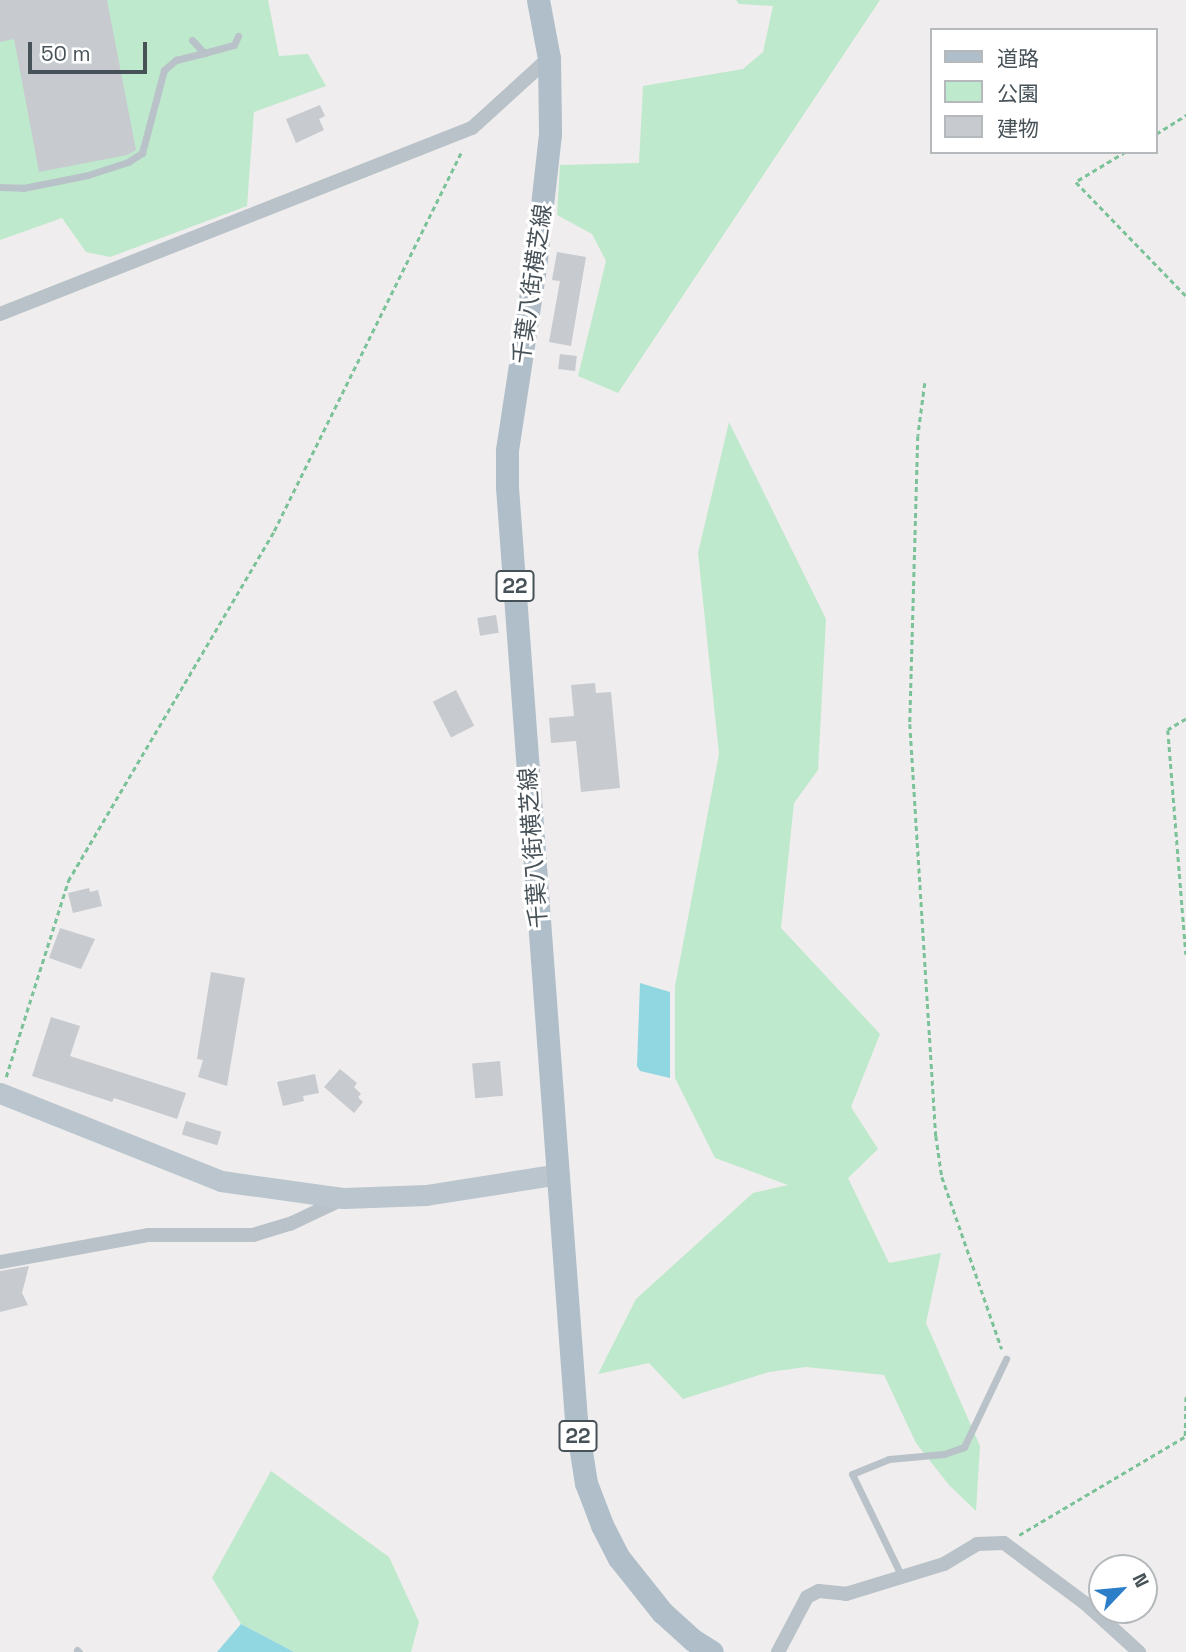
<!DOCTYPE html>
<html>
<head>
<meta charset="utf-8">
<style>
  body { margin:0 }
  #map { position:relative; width:1186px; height:1652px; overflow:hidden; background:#efeded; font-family:"Space Grotesk","Noto Sans JP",sans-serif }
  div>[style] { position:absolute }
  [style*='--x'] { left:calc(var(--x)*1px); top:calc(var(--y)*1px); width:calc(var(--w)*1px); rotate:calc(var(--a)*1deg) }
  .green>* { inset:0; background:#bfe9cc }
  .water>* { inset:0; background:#91d7e1 }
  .building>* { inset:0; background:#c7cacf; transform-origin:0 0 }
  .path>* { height:2.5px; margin-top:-1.25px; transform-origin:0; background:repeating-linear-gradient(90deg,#7bc299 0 5px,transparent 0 8.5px) }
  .lane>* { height:7px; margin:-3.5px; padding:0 3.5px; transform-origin:3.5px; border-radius:3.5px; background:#b9c2c8 }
  .street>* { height:14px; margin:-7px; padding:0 7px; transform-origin:7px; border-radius:7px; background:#b9c2c8 }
  .secondary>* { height:21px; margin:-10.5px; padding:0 10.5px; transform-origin:10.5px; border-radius:10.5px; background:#bac5cd }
  .primary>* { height:23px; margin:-11.5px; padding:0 11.5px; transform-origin:11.5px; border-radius:11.5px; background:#afbec9 }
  span { translate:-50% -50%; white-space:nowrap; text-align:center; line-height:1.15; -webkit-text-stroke:6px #fff; paint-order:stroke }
  .shield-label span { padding:2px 5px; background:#fff; border:2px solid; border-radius:5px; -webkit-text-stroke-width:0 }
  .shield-label { font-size:21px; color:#475158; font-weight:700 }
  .street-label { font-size:23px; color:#475158 }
  .legend { position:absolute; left:930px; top:28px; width:228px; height:126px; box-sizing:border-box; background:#fff; border:2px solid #b5b9bc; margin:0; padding:9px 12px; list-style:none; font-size:21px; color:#475158 }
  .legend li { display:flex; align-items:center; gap:14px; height:35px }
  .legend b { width:35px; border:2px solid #b5b9bc }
  .north { position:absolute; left:1088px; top:1554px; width:70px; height:70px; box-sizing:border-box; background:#fff; border:2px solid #b5b9bc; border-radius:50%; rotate:64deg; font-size:19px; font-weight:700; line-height:28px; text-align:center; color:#475158 }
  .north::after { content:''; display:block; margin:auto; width:24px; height:32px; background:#2d7ec9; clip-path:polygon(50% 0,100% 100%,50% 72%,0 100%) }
  .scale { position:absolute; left:28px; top:42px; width:119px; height:32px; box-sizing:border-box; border:4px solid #475158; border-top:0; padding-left:9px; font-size:21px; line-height:24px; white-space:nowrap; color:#475158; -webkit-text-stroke:5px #fff; paint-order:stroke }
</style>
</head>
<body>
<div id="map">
  <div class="green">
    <div style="clip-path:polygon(0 0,268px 0,279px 56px,308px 54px,326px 86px,254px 112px,247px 206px,110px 257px,86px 252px,62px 218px,0 240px)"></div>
    <div style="clip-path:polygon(736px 0,880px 0,618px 393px,578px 376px,606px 261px,592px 234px,557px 215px,560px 165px,639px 163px,643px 86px,743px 69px,763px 52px,773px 6px,739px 4px)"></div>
    <div style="clip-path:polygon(729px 422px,826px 619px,818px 770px,794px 803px,781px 928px,880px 1034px,851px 1107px,878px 1149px,848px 1178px,889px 1263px,941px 1253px,926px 1323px,980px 1446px,976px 1511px,949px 1485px,916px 1443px,884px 1375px,806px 1367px,769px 1372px,683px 1399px,649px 1363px,598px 1374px,636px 1299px,753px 1193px,788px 1185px,715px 1158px,675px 1078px,675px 986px,719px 754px,698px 553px)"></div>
    <div style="clip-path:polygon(271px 1471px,389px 1557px,419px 1622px,411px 1652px,294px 1652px,241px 1624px,212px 1578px)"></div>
  </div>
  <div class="water">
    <div style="clip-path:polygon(640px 983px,670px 992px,670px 1078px,640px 1071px,637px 1066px)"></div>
    <div style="clip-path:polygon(241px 1624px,294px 1652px,217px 1652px)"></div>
  </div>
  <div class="building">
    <div style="clip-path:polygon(0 0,107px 0,136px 150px,127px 155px,39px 172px,14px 39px,0 42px)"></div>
    <div style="clip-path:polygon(320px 105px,325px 116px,319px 119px,324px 130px,296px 143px,286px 119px)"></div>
    <div style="clip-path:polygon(557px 252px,586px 257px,571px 346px,549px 342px,560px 281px,552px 280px)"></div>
    <div style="left:560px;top:354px;width:17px;height:15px;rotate:7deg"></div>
    <div style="left:496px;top:615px;width:18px;height:19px;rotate:81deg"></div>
    <div style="clip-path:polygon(595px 683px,596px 693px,611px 692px,620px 788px,581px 792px,576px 741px,551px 743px,549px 718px,574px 716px,571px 685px)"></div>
    <div style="left:456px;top:690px;width:40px;height:26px;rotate:63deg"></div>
    <div style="clip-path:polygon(89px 888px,90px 892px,98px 890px,102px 906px,73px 913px,68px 893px)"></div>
    <div style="clip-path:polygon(60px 928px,95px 939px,81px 969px,49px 958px)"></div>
    <div style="clip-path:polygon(211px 972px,245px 978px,227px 1086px,198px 1077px,203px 1060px,197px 1059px)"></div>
    <div style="clip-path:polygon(51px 1017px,80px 1026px,70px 1056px,186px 1093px,177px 1119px,114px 1098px,112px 1102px,32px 1076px)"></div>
    <div style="left:500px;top:1061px;width:35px;height:28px;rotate:85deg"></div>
    <div style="clip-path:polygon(340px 1069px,357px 1083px,354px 1087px,361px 1094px,358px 1097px,363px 1102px,354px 1113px,324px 1087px)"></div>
    <div style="clip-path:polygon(315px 1074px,319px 1093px,303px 1096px,304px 1101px,283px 1106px,277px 1082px)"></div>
    <div style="left:186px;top:1121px;width:37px;height:14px;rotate:17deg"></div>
    <div style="clip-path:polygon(29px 1266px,22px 1293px,28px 1305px,0 1312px,0 1271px)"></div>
  </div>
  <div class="path">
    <div style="--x:1156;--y:134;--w:36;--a:-32"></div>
    <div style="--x:1126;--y:152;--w:58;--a:149"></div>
    <div style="--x:1076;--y:182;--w:158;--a:46"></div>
    <div style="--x:925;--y:383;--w:53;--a:97.5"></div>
    <div style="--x:918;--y:436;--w:288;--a:91.6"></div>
    <div style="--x:910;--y:724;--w:413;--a:86.4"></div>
    <div style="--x:936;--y:1136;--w:41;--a:81.7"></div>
    <div style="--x:942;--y:1177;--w:182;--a:70.8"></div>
    <div style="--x:1186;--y:719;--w:21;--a:149"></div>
    <div style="--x:1168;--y:730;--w:225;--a:85.4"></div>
    <div style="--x:6;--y:1077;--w:206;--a:-72.4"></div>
    <div style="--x:68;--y:881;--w:406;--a:-59.5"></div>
    <div style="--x:274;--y:531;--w:425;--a:-63.7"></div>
    <div style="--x:1185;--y:1436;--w:39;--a:-89"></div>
    <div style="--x:1019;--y:1535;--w:194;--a:-30.7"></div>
  </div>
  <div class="lane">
    <div style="--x:192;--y:40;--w:18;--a:47"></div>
    <div style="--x:204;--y:53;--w:31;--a:-15"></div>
    <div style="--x:234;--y:45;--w:10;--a:-66"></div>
    <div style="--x:0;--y:187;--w:23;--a:2"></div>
    <div style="--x:23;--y:188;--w:66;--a:-11.3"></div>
    <div style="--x:88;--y:175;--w:42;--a:-18"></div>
    <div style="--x:128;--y:162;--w:17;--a:-33"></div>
    <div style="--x:142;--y:153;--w:86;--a:-75.2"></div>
    <div style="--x:164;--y:70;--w:16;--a:-40"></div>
    <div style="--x:176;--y:60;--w:29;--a:-14"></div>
    <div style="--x:902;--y:1577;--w:114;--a:-115.9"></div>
    <div style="--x:852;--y:1474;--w:40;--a:-22"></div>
    <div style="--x:889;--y:1459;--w:55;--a:-5.2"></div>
    <div style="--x:944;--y:1454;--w:21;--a:-19"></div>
    <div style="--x:964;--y:1447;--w:98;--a:-64.5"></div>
    <div style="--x:77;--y:1650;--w:3;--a:45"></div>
  </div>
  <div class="street">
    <div style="--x:0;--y:314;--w:507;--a:-21.51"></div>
    <div style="--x:472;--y:128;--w:104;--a:-42.3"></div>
    <div style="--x:0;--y:1262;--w:150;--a:-10.3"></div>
    <div style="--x:148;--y:1235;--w:105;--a:0"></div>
    <div style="--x:253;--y:1235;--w:39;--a:-17"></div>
    <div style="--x:290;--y:1224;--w:59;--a:-25.3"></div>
    <div style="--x:778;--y:1652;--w:62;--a:-62.2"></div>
    <div style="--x:807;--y:1597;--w:13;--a:-27"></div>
    <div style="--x:819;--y:1591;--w:27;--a:6"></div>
    <div style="--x:846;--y:1594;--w:102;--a:-17"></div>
    <div style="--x:944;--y:1564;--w:39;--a:-31"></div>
    <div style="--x:977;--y:1544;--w:27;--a:-2"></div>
    <div style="--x:1004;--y:1543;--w:102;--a:36.6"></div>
    <div style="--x:1086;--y:1604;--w:72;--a:42.2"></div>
  </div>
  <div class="secondary">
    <div style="--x:0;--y:1093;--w:238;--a:21.7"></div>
    <div style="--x:221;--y:1181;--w:124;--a:7.9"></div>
    <div style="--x:344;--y:1198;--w:82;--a:-2.1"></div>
    <div style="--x:426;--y:1195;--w:134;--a:-9"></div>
  </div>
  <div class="primary">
    <div style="--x:538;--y:0;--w:59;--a:79.3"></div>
    <div style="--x:549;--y:58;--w:76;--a:89.2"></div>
    <div style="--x:550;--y:134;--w:134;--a:96.4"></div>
    <div style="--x:535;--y:267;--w:186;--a:98.7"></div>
    <div style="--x:507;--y:451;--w:36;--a:90"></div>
    <div style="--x:507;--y:487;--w:936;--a:85.77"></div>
    <div style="--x:576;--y:1420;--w:64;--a:81"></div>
    <div style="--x:586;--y:1483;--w:45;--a:69.1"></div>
    <div style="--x:602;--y:1525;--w:37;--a:63"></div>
    <div style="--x:619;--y:1558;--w:69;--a:51.5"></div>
    <div style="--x:662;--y:1612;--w:42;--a:42.1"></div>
    <div style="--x:693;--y:1640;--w:22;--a:32"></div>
  </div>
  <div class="shield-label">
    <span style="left:515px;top:586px">22</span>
    <span style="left:578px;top:1436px">22</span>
  </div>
  <div class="street-label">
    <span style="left:532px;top:284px;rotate:-82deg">千葉八街横芝線</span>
    <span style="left:533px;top:848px;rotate:-94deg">千葉八街横芝線</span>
  </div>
  <ul class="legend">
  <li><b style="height:9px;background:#afbec9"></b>道路</li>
  <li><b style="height:19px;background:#bfe9cc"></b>公園</li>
  <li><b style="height:19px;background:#c7cacf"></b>建物</li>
  </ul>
  <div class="north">N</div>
  <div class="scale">50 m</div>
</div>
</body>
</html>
